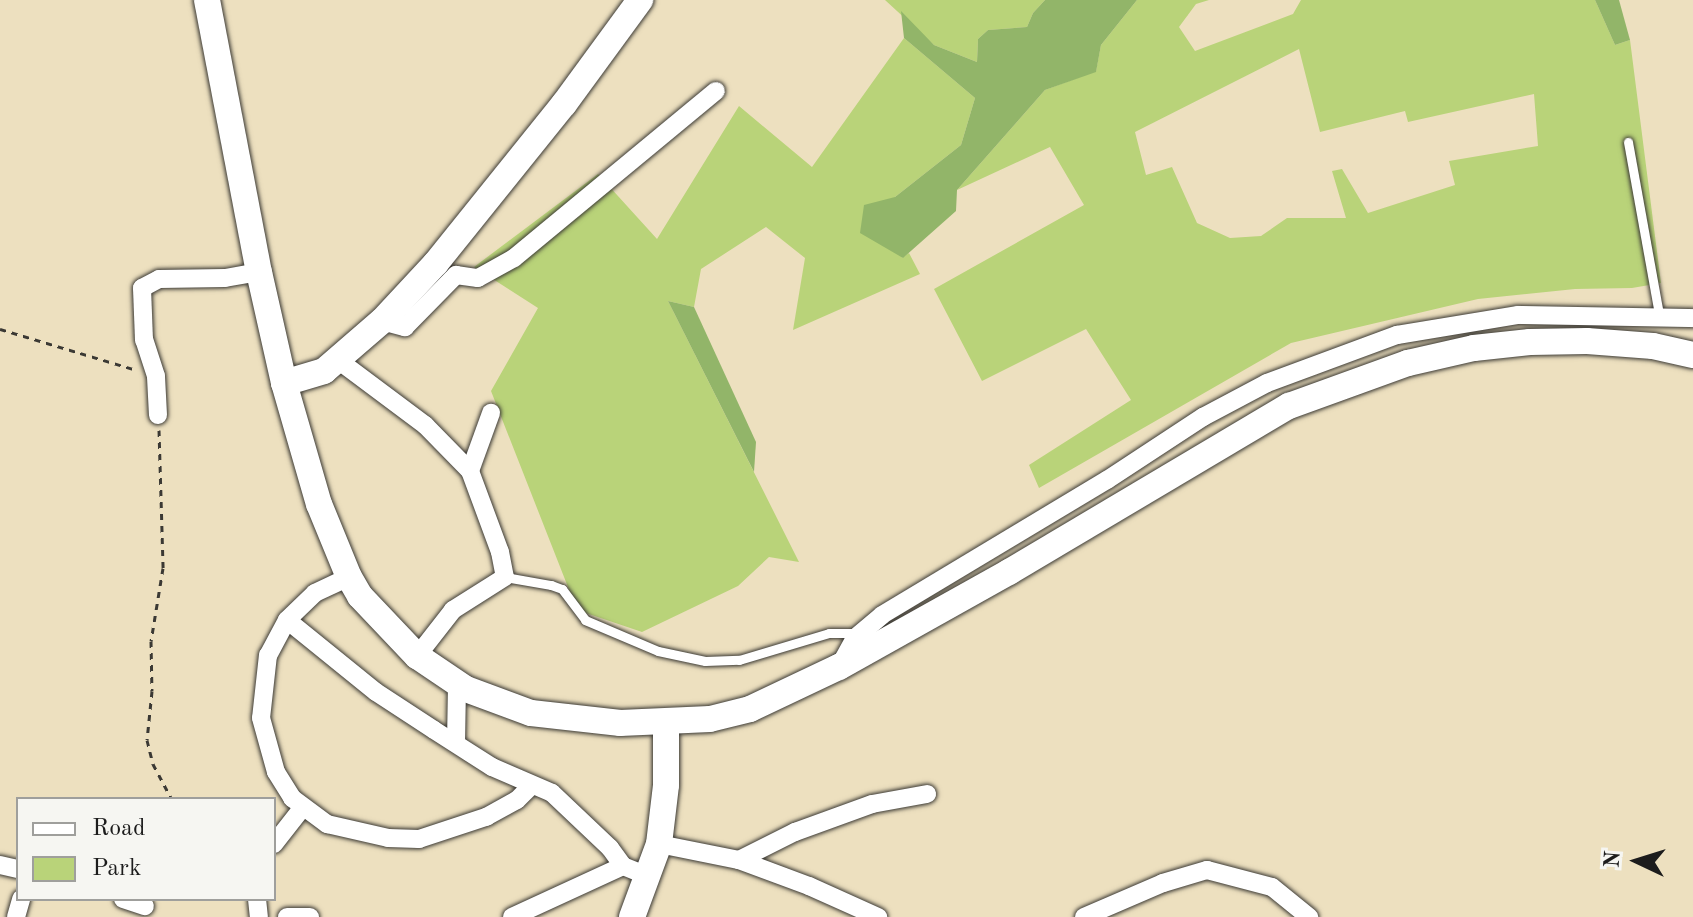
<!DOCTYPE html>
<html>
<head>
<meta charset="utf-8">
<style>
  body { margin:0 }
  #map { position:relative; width:1693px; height:917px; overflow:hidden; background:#ede0bf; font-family:"Old Standard TT",serif }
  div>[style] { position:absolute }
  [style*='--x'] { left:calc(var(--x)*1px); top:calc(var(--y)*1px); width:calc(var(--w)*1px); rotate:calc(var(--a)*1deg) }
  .green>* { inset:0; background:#b9d379 }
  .forest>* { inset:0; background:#92b569 }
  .path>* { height:3px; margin-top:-1.5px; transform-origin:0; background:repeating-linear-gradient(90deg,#3b3934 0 6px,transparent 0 12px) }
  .roads { filter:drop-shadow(0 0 2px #3b3934) drop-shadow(0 0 2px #3b3934) }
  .lane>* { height:9px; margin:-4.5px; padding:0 4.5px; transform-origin:4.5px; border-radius:4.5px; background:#fff }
  .street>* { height:18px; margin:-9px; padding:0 9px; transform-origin:9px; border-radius:9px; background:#fff }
  .secondary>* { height:26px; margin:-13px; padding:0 13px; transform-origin:13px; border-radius:13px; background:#fff }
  span { translate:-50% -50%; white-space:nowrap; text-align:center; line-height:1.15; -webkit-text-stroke:6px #f6f6f2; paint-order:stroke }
  .legend { position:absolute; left:16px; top:797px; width:260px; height:104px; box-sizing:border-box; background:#f6f6f2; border:2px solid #9f9f9c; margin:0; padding:10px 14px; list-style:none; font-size:24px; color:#1c1c1c }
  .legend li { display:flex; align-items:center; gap:16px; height:40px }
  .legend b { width:40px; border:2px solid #9f9f9c }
  .north { position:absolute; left:1597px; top:821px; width:80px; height:80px; -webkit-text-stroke:6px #f6f6f2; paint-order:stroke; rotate:274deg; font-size:22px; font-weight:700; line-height:32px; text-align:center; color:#1c1c1c }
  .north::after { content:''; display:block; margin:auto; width:28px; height:36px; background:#1c1c1c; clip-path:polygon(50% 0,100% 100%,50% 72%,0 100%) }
</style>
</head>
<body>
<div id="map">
  <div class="green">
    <div style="clip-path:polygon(885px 0,1045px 0,1033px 13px,1027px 27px,988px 30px,978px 39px,977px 62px,934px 45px)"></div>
    <div style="clip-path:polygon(evenodd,1137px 0,1209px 0,1196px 4px,1179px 27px,1195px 51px,1293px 14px,1301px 0,1595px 0,1615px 45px,1630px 40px,1661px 283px,1632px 288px,1575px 289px,1478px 299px,1291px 343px,1039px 488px,1029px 465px,1131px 400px,1086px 329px,982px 381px,934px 289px,1084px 205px,1050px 147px,957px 190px,1045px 90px,1096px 71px,1101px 45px,1137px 0,1299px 49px,1320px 132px,1405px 111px,1408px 122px,1534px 94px,1538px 146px,1449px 161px,1455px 185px,1368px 213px,1342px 169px,1332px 171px,1346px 218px,1287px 218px,1261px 236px,1230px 238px,1197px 223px,1172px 167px,1146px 175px,1135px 132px,1299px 49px)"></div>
    <div style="clip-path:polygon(904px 38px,975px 98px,961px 145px,895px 197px,902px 258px,909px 253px,920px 274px,793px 330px,805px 258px,766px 227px,701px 269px,694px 307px,668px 301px,799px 562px,769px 557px,738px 586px,642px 632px,577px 610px,491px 391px,538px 308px,474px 267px,598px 174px,657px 239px,739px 106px,812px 167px)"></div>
  </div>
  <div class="forest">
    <div style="clip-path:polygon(1045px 0,1137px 0,1101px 45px,1096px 72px,1045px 90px,957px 190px,956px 211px,903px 258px,860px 233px,864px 205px,895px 197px,961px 145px,975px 98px,904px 38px,901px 11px,934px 45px,977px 62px,978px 39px,988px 30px,1027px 27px,1033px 13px)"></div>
    <div style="clip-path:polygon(1595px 0,1619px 0,1630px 40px,1615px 45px)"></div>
    <div style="clip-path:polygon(668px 301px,694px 307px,756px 442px,754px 472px)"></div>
  </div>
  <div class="path">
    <div style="--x:0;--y:329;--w:143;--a:16.7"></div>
    <div style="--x:159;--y:430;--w:138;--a:88.3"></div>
    <div style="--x:163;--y:568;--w:74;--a:99.3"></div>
    <div style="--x:151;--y:641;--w:50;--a:88.9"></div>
    <div style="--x:152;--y:691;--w:49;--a:95.8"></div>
    <div style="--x:147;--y:740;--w:25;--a:76"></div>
    <div style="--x:153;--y:764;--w:40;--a:62"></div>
  </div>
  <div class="roads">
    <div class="lane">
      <div style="--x:1628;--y:142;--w:181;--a:79.8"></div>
      <div style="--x:505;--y:577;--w:47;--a:9.9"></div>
      <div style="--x:551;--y:585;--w:12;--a:20"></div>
      <div style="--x:562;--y:589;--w:39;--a:53"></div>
      <div style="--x:585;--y:620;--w:79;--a:23"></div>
      <div style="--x:658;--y:651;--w:48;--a:12"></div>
      <div style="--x:705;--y:661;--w:34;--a:-2"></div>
      <div style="--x:739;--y:660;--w:94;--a:-16.7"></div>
      <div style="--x:829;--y:633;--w:31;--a:0"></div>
    </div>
    <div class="street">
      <div style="--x:382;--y:321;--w:24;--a:15"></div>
      <div style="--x:405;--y:327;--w:73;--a:-45.6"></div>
      <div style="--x:456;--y:275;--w:22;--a:8"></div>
      <div style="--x:478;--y:278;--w:41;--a:-29.1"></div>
      <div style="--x:514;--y:258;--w:262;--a:-39.6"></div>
      <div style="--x:338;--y:360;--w:109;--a:36.8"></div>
      <div style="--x:425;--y:425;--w:64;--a:45.6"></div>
      <div style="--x:470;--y:471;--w:86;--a:69.7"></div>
      <div style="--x:500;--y:552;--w:25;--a:79"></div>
      <div style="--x:505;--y:577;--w:62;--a:147.6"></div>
      <div style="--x:453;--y:610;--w:58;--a:128"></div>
      <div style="--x:158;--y:415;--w:39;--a:-93"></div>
      <div style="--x:156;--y:376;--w:38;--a:-108"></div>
      <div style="--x:144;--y:340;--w:52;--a:-92.2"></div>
      <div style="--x:142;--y:288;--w:19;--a:-28"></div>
      <div style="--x:159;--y:279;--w:66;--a:-0.9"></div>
      <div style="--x:225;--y:278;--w:35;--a:-10"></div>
      <div style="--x:470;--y:471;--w:62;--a:-70.1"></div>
      <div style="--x:349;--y:577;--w:38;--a:155"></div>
      <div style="--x:315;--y:593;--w:39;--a:136"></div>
      <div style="--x:287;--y:620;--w:40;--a:118"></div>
      <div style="--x:268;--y:655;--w:63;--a:96.3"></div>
      <div style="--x:261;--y:718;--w:56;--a:74.5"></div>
      <div style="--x:276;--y:772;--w:31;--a:58"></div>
      <div style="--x:292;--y:798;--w:44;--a:36.6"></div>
      <div style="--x:327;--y:824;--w:63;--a:12.9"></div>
      <div style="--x:388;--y:838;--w:31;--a:2"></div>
      <div style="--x:419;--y:839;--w:71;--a:-18.2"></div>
      <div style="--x:486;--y:817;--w:35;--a:-29"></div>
      <div style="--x:517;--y:800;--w:21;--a:-45"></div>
      <div style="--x:287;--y:620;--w:114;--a:39"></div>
      <div style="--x:376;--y:692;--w:69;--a:33.2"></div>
      <div style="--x:434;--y:730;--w:69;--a:32.5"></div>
      <div style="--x:492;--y:767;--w:65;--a:23.4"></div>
      <div style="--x:552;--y:793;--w:80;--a:43.5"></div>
      <div style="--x:610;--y:848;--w:22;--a:54"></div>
      <div style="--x:623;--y:866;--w:27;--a:22"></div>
      <div style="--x:840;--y:665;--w:31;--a:-61"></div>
      <div style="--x:855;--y:638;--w:35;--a:-40"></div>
      <div style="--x:882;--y:615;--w:262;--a:-31"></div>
      <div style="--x:1107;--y:480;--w:115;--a:-33.3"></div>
      <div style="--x:1203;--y:417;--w:72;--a:-28"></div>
      <div style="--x:1267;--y:383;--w:139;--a:-20.3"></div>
      <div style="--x:1397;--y:335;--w:123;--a:-9.4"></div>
      <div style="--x:1518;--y:315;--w:175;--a:1"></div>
      <div style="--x:456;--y:743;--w:59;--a:-89"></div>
      <div style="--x:274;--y:844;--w:47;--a:-51.9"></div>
      <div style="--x:659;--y:844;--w:82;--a:11.3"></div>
      <div style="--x:739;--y:860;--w:75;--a:20.4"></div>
      <div style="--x:809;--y:886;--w:76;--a:24.2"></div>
      <div style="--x:739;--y:860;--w:63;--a:-26.6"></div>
      <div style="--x:795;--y:832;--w:82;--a:-20"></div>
      <div style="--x:872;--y:804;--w:56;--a:-10.3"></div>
      <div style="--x:0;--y:865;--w:18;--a:13"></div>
      <div style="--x:123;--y:899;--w:23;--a:18"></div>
      <div style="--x:257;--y:899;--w:18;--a:84"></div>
      <div style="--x:16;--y:917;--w:19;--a:-74"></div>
      <div style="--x:287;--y:917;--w:23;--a:0"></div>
      <div style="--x:512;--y:917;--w:122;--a:-24.7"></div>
      <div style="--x:1084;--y:917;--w:86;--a:-23.3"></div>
      <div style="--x:1163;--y:883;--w:46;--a:-16.5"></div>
      <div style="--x:1207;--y:870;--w:67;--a:14.7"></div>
      <div style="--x:1272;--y:887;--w:48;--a:39"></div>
    </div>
    <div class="secondary">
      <div style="--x:207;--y:0;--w:277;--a:79.2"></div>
      <div style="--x:259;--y:272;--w:114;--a:77.3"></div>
      <div style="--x:284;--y:383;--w:126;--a:73.9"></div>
      <div style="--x:319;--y:504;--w:79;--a:67.7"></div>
      <div style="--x:349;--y:577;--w:22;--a:60"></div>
      <div style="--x:360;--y:596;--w:83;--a:46.5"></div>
      <div style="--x:417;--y:656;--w:59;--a:34"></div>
      <div style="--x:466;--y:689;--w:69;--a:20.3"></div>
      <div style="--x:531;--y:713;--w:90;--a:6.4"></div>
      <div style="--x:620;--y:723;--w:90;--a:-2.5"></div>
      <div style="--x:710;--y:719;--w:41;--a:-14"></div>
      <div style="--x:750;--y:709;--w:98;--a:-25.3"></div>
      <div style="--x:839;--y:667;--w:195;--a:-29.2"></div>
      <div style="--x:1009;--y:572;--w:326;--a:-30.7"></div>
      <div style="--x:1289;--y:406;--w:127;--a:-19.9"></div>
      <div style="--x:1408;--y:363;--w:68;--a:-12.8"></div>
      <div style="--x:1474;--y:348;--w:56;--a:-6.1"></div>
      <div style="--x:1530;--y:342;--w:57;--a:-1"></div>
      <div style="--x:1587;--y:341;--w:66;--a:4.3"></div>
      <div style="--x:1653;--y:346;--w:41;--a:12.7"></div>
      <div style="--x:284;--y:383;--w:42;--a:-16.7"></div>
      <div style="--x:324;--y:371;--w:77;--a:-40.8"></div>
      <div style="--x:382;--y:321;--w:79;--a:-47"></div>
      <div style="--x:436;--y:263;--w:204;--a:-51.2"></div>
      <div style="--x:564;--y:104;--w:129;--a:-53.8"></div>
      <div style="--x:632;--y:917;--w:78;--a:-69.7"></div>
      <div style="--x:659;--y:844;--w:59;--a:-83.2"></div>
      <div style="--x:666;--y:785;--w:63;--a:-90"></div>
    </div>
  </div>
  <ul class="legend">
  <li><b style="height:10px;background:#fff"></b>Road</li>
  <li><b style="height:22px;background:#b9d379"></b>Park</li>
  </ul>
  <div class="north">N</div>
</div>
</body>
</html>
